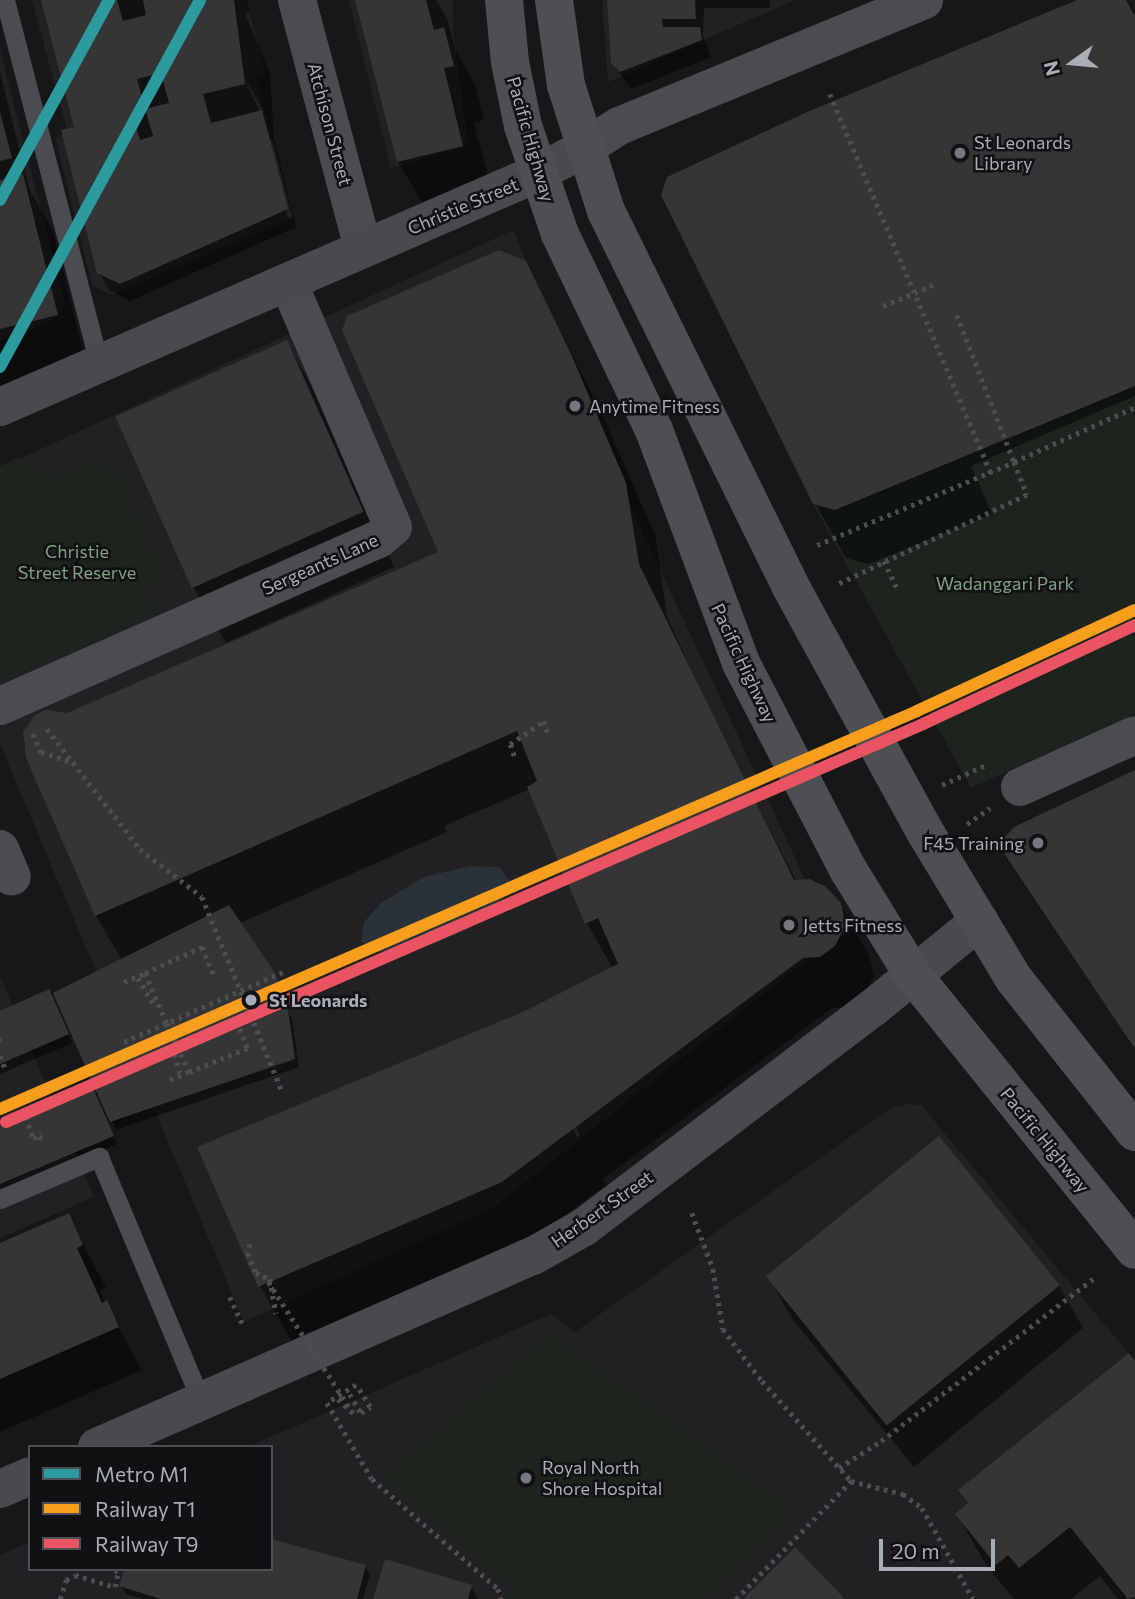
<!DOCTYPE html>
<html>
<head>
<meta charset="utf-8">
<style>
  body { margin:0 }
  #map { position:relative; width:1135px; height:1599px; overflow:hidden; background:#171717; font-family:Commissioner,sans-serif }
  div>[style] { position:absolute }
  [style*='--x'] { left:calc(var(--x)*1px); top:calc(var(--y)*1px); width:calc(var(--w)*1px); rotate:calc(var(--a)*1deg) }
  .built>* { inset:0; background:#212123 }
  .green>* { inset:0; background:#1d241e }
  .water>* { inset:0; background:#2a3239 }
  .shadow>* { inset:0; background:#0007 }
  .building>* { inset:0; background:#353536; transform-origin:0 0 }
  .path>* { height:4.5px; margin-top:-2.25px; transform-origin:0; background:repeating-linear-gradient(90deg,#4d4e52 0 3.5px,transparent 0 8.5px) }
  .lane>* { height:19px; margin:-9.5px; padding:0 9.5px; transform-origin:9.5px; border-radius:9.5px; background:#4b4c50 }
  .street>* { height:38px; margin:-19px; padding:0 19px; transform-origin:19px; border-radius:19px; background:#4b4c50 }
  .secondary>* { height:38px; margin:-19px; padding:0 19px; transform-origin:19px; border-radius:19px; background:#4a4a4e }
  .primary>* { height:38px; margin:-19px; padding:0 19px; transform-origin:19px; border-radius:19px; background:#4d4f52 }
  .path-bridge>* { height:4.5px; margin-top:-2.25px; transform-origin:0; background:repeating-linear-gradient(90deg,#4d4e52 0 3.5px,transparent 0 8.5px) }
  .rail-1>* { height:12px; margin:-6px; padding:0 6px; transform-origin:6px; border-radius:6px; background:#f99d1c }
  .rail-2>* { height:12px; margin:-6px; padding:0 6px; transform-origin:6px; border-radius:6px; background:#ea5462 }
  .metro-1>* { height:12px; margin:-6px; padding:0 6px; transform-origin:6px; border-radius:6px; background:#2b9ba0 }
  .dots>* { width:19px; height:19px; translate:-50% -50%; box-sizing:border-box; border:4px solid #111113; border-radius:50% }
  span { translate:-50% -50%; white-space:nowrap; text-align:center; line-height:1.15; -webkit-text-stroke:5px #111113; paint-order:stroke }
  .street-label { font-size:18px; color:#a8adb8 }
  .poi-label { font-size:18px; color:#a8adb8 }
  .left { translate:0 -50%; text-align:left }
  .right { translate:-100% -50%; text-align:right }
  .park-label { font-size:18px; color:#7fa381 }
  .stop-label { font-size:18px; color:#a8adb8; font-weight:700 }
  .legend { position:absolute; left:28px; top:1445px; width:245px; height:126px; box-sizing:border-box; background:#111113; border:2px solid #4d4f55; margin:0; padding:9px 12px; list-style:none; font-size:21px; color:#a8adb8 }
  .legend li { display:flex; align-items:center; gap:14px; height:35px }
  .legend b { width:35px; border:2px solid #4d4f55 }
  .north { position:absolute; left:1037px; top:28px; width:70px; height:70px; -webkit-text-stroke:5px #111113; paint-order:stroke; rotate:255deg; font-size:19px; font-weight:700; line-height:28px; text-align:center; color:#a8adb8 }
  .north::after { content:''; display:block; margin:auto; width:24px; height:32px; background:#a8adb8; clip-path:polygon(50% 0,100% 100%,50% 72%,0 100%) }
  .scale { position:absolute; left:879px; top:1539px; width:116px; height:32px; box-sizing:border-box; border:4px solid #a8adb8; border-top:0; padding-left:9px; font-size:21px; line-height:24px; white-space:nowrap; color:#a8adb8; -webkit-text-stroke:5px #111113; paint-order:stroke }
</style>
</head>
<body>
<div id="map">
  <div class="built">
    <div style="clip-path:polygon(32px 0,246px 0,265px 72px,255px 76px,294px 218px,111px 295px,92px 285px,55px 138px,68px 134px)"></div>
    <div style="clip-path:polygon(349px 0,453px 0,453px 30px,468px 146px,391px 168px)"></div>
    <div style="clip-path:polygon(602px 0,795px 0,608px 82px)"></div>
    <div style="clip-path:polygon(0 50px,65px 305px,54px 320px,0 341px)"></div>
    <div style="clip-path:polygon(513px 230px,629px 503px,833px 939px,494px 1207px,244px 1322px,0 744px,0 468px)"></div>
    <div style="clip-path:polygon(0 976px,94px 1197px,0 1238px)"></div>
    <div style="clip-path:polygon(907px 1104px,921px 1105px,1135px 1361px,1135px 1599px,0 1599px,0 1555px,30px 1542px,30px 1569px,271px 1569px,271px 1447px,248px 1447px,551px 1314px,575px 1332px,889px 1109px)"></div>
  </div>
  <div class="green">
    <div style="clip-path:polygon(1135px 386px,1135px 714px,971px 788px,813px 504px,836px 510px)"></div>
    <div style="clip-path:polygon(20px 457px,25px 464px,56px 477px,93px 462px,123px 472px,168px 579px,150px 587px,160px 613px,6px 681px,0 679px,0 466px)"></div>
    <div style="clip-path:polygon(550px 1331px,797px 1510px,708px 1599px,509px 1599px,505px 1584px,380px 1478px)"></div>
  </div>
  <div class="water">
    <div style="clip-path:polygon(470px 866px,499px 867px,511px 883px,508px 893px,470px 928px,434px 944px,395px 951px,377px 952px,361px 941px,364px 922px,381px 903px,424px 877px)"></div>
  </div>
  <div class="shadow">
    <div style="clip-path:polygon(evenodd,43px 0,247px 0,250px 12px,245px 13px,270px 74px,274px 139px,296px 227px,130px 301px,109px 290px,99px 272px,77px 128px,43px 0,243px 76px,264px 112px,260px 112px,243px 76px,43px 0,268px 140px,272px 140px,292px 217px,288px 218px,268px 140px)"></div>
    <div style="clip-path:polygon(357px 0,436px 0,448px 20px,455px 49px,475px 84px,484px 120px,474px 123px,494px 200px,430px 216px,398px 162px)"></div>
    <div style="clip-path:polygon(609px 0,770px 0,770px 8px,704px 8px,703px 36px,711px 57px,631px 89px,612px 62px)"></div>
    <div style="clip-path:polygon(1080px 0,1124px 0,1135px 20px,1135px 396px,971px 466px,992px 514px,868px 564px,846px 558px,815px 503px)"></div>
    <div style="clip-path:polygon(0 72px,29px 188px,53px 231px,88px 370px,0 391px)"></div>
    <div style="clip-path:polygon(evenodd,524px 262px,599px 407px,655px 535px,667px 616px,710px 712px,796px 881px,840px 904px,869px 955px,874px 976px,863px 997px,850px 1007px,832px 1008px,603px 1179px,606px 1185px,534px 1238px,292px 1342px,260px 1286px,524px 1013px,613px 969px,587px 923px,530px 789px,444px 826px,447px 832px,240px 923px,272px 969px,292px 1019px,299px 1067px,116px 1130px,56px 994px,122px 960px,96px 916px,24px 744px,30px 722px,47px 712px,67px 715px,440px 553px,524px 262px,548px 1070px,552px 1070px,580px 1136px,577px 1137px,548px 1070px)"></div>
    <div style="clip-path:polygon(287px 343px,318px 397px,394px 567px,226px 643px,194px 588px)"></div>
    <div style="clip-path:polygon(53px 999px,72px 1043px,0 1074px,0 1013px)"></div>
    <div style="clip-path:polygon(95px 1096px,117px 1144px,0 1194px,0 1129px)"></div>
    <div style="clip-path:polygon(939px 1139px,1059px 1286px,1083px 1328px,914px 1467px,793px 1320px,769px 1278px)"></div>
    <div style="clip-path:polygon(68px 1215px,106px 1288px,100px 1290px,105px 1303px,142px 1370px,0 1432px,0 1245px)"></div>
    <div style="clip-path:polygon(1135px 1364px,1135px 1599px,1118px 1599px,1100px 1576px,1071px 1599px,1014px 1599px,986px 1565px,957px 1514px,968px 1505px,960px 1491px)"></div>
    <div style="clip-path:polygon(365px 1566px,370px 1575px,363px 1599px,143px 1599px,126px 1594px,121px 1586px,271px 1569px)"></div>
    <div style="clip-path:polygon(471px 1587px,478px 1599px,375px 1599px)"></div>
  </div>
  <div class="building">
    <div style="clip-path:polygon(evenodd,41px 0,117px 0,123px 21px,146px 15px,143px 0,234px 0,245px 84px,203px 94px,211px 123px,262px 110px,288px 209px,120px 284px,97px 273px,61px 130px,74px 127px,41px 0,161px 73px,169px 103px,145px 109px,153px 136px,140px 140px,132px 112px,145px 109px,137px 79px,161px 73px)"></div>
    <div style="clip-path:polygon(355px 0,426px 0,434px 30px,444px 27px,454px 66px,444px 68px,463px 146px,397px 162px)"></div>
    <div style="clip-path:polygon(607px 0,695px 0,696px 19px,662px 19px,663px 27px,700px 27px,702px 40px,620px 72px,611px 63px)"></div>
    <div style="clip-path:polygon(1077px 0,1126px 0,1135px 17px,1135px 386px,835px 510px,813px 504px,661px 195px,667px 177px,807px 112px)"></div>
    <div style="clip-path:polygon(0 112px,12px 158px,0 161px)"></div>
    <div style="clip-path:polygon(23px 174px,58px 315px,0 329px,0 180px)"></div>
    <div style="clip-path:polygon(499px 250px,526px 261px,571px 354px,626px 483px,639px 564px,794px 880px,809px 879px,825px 886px,841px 903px,846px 925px,835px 946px,820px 957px,803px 958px,502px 1182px,258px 1287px,197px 1147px,525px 1011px,618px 964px,598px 918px,585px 924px,527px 787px,537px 781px,517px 731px,95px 916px,26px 758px,23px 732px,35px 715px,46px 710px,67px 713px,438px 552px,342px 330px,347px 316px)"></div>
    <div style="left:287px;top:340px;width:188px;height:188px;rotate:66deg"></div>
    <div style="clip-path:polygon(1135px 770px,1135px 1049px,1004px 853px,1005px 837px,1014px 827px)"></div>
    <div style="clip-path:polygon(229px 905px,275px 973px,288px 1009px,295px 1059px,110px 1122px,53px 993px)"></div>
    <div style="clip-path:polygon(49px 989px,69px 1034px,0 1064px,0 1011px)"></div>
    <div style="clip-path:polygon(92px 1086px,114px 1136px,0 1184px,0 1127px)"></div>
    <div style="left:939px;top:1136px;width:192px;height:223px;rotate:51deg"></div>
    <div style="clip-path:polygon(69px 1213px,83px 1245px,77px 1248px,102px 1303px,107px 1300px,119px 1327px,0 1379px,0 1243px)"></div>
    <div style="clip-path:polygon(1129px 1353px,1135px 1361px,1135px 1597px,1128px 1599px,1070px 1527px,1019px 1568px,1008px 1555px,996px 1565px,955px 1514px,968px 1503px,958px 1490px)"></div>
    <div style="clip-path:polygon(271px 1539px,366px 1565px,357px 1599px,161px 1599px,119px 1586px,124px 1569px,271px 1569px)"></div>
    <div style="clip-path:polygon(795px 1547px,845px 1599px,743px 1599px)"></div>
    <div style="clip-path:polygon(385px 1559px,472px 1585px,468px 1599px,373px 1599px)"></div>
  </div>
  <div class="path">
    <div style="--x:830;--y:94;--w:412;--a:67"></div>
    <div style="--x:883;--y:306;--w:54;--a:-22.8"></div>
    <div style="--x:957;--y:315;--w:158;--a:68.8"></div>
    <div style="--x:1014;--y:462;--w:133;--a:-24.4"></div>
    <div style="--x:817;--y:545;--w:214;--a:-22.8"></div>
    <div style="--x:1014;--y:462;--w:35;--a:68"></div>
    <div style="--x:1027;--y:495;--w:210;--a:154.7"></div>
    <div style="--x:884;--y:561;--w:30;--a:64"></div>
    <div style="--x:47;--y:729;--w:152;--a:52.2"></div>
    <div style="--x:140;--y:849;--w:78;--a:37.7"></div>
    <div style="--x:202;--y:897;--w:210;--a:67.6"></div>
    <div style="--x:33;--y:734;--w:20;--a:66"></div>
    <div style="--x:41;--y:752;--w:35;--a:18"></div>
    <div style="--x:514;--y:756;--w:13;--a:-108"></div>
    <div style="--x:510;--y:744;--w:41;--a:-34.1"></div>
    <div style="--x:544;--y:721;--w:14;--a:73"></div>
    <div style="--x:942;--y:785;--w:51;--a:-24.5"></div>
    <div style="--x:967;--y:824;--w:28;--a:-35"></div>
    <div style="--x:145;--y:973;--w:63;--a:-24.5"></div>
    <div style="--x:202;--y:947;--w:34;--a:67"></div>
    <div style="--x:138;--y:978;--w:31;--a:59"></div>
    <div style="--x:124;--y:982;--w:23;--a:-23"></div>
    <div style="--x:145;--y:973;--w:55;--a:66.3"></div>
    <div style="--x:167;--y:1023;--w:54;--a:65.8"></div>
    <div style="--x:189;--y:1072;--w:23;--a:157"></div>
    <div style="--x:0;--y:1040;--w:1;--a:0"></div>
    <div style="--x:124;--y:1042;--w:174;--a:-23.8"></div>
    <div style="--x:172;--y:1046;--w:28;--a:73"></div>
    <div style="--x:0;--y:1056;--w:15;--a:67"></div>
    <div style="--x:189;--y:1072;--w:63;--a:-22.5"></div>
    <div style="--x:247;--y:1048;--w:31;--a:-112"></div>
    <div style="--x:22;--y:1109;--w:32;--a:68"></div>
    <div style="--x:34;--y:1139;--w:9;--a:-49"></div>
    <div style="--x:39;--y:1137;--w:5;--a:22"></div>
    <div style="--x:692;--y:1213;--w:60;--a:69.4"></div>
    <div style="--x:713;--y:1269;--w:61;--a:80.5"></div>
    <div style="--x:723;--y:1329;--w:65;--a:53.1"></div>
    <div style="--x:762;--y:1381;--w:134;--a:48.3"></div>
    <div style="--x:851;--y:1481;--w:54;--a:14"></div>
    <div style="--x:903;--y:1494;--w:24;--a:36"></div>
    <div style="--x:922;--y:1508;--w:104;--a:60.7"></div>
    <div style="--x:250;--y:1244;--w:9;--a:103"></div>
    <div style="--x:248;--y:1253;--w:22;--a:68"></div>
    <div style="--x:256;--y:1273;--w:15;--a:23"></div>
    <div style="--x:270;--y:1279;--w:35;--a:80"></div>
    <div style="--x:230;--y:1297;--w:33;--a:65"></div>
    <div style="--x:350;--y:1394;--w:22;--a:60"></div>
    <div style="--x:361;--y:1413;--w:11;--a:-34"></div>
    <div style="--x:370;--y:1407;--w:26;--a:-122"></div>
    <div style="--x:356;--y:1385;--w:34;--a:148"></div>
    <div style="--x:327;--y:1403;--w:88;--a:59.4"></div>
    <div style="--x:372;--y:1479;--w:167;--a:41.1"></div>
    <div style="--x:498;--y:1589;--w:10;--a:73"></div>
    <div style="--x:338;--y:1399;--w:21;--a:43"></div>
    <div style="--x:839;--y:1468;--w:50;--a:-32.7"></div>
    <div style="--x:881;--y:1441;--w:267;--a:-37.4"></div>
    <div style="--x:60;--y:1599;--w:20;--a:-72"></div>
    <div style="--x:66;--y:1580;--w:10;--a:-29"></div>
    <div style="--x:75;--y:1575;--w:42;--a:16.7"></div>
    <div style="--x:115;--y:1587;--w:15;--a:-79"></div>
    <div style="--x:118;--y:1572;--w:8;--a:-157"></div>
    <div style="--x:736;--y:1599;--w:165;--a:-45.7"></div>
  </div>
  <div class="lane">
    <div style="--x:5;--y:0;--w:376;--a:75.5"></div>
    <div style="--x:0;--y:1199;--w:108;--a:-23"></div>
    <div style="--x:99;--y:1157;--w:264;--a:67.3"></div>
  </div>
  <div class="street">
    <div style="--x:297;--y:0;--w:257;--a:75.1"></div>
    <div style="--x:583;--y:149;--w:43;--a:-32.6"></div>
    <div style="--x:619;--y:126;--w:330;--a:-22.4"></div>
    <div style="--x:0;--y:706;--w:414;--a:-23.8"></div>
    <div style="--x:379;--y:539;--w:18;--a:-41"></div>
    <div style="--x:393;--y:527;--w:267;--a:-113.2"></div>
    <div style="--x:1020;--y:787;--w:126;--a:-24.3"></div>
    <div style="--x:0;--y:849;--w:30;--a:67"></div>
  </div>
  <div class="secondary">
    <div style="--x:0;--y:407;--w:587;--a:-23.51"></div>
    <div style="--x:538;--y:173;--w:51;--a:-28.1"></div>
    <div style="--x:97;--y:1447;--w:476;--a:-23.7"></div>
    <div style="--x:533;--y:1256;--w:59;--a:-29.6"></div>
    <div style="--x:584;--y:1227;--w:364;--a:-37.2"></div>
    <div style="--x:874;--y:1007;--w:136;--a:-39.3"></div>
    <div style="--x:0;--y:1489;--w:33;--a:-23"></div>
  </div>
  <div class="primary">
    <div style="--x:504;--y:0;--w:62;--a:84.5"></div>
    <div style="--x:510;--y:62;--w:65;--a:78.5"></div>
    <div style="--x:523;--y:126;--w:114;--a:71.1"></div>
    <div style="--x:560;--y:234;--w:217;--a:64.4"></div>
    <div style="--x:654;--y:430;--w:249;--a:69.5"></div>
    <div style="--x:741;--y:663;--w:234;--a:62.6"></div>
    <div style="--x:849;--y:871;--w:122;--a:58.4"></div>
    <div style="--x:913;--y:975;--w:353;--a:51.1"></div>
    <div style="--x:554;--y:0;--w:86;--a:82"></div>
    <div style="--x:566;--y:85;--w:132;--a:72.4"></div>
    <div style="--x:606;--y:211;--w:421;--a:63.8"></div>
    <div style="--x:792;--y:589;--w:275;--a:61.3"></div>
    <div style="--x:924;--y:830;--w:174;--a:58.9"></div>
    <div style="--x:1014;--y:979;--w:195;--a:51.7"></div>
  </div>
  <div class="path-bridge">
    <div style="--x:264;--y:1275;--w:164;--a:57.2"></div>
  </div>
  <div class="rail-1">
    <div style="--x:0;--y:1109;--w:1000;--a:-23.46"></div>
    <div style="--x:917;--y:711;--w:240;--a:-24.9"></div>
  </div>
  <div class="rail-2">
    <div style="--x:6;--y:1122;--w:1000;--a:-23.46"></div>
    <div style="--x:923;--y:724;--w:234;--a:-25"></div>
  </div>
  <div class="metro-1">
    <div style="--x:0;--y:200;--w:228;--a:-61.4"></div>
    <div style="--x:0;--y:367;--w:418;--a:-61.4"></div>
  </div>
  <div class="dots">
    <div style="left:960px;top:153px;background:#757880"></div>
    <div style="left:575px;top:406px;background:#757880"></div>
    <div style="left:1038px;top:843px;background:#757880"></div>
    <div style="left:789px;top:925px;background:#757880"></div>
    <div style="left:251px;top:1000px;background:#a8adb8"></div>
    <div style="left:526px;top:1478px;background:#757880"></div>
  </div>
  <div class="street-label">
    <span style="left:330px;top:124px;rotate:75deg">Atchison Street</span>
    <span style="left:531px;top:139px;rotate:74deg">Pacific Highway</span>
    <span style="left:463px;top:206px;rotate:-23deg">Christie Street</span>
    <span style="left:320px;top:564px;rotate:-24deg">Sergeants Lane</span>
    <span style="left:744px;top:663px;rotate:65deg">Pacific Highway</span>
    <span style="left:1045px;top:1140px;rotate:51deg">Pacific Highway</span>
    <span style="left:602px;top:1209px;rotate:-35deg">Herbert Street</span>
  </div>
  <div class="poi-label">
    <span class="left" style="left:974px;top:153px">St Leonards<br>Library</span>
    <span class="left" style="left:589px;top:406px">Anytime Fitness</span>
    <span class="right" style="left:1024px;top:843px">F45 Training</span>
    <span class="left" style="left:803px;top:925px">Jetts Fitness</span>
    <span class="left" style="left:542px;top:1478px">Royal North<br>Shore Hospital</span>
  </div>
  <div class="park-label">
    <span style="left:77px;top:562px">Christie<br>Street Reserve</span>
    <span style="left:1005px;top:583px">Wadanggari Park</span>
  </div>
  <div class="stop-label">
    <span class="left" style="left:269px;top:1000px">St Leonards</span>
  </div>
  <ul class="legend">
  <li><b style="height:9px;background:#2b9ba0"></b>Metro M1</li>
  <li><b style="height:9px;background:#f99d1c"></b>Railway T1</li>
  <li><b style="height:9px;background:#ea5462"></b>Railway T9</li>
  </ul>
  <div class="north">N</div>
  <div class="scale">20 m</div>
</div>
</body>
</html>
